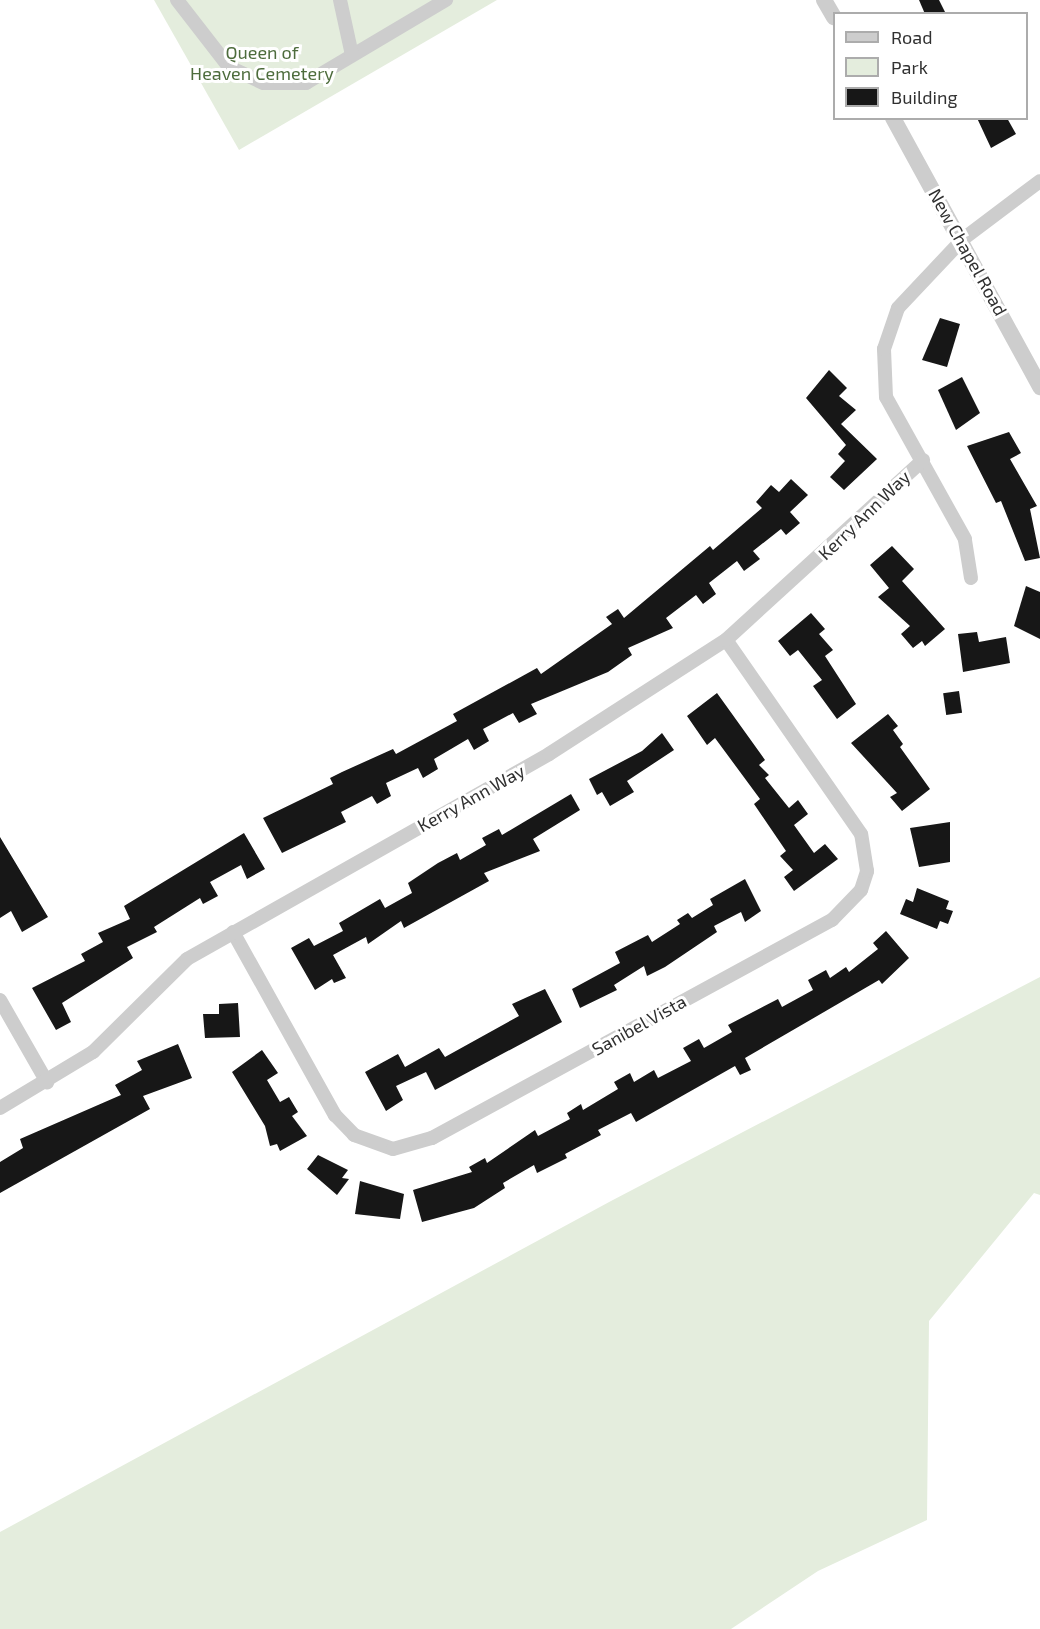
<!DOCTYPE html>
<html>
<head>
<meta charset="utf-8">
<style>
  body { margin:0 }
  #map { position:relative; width:1040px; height:1629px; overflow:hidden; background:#fff; font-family:"Exo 2",sans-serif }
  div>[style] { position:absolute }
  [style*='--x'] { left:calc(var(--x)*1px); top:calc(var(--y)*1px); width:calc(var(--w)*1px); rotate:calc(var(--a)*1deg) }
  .green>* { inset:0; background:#e4eddd }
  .building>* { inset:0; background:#171717; transform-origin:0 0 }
  .minor>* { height:14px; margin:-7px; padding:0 7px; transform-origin:7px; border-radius:7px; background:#cdcdcd }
  .tertiary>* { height:16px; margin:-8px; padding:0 8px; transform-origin:8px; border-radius:8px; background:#cdcdcd }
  span { translate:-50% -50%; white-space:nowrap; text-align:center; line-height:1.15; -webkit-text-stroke:6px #fff; paint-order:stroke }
  .park-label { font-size:18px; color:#4d6c3c }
  .street-label { font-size:18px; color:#303030 }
  .legend { position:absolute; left:833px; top:12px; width:195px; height:108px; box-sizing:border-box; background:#fff; border:2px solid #acacac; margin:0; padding:8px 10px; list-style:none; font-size:18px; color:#303030 }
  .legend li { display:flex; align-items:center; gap:12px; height:30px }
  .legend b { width:30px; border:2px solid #acacac }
</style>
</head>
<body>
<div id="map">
  <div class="green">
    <div style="clip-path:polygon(154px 0,497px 0,239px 150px)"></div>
    <div style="clip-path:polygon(1040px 977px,1040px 1195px,1034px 1193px,929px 1321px,927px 1520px,818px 1571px,731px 1629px,0 1629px,0 1532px,611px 1201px)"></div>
  </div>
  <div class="building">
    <div style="clip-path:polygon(919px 0,939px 0,946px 14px,925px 14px)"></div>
    <div style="clip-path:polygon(977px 118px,1007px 118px,1016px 134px,991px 148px)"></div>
    <div style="clip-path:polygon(940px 318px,960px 324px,947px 367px,922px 360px)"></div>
    <div style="clip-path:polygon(829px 370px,847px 388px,839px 396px,856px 410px,841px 424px,877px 459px,844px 490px,830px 477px,845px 461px,838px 454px,846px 445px,806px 398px)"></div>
    <div style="clip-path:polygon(962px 377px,980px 413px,956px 430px,938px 390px)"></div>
    <div style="clip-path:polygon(1009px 432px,1021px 453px,1010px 459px,1037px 506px,1030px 509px,1040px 558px,1025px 561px,1001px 501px,996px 503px,967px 446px)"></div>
    <div style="clip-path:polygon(791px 479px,808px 495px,790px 512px,800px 523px,786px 535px,781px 529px,753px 551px,760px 559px,744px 571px,737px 561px,709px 583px,716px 594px,703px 604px,696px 595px,666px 618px,673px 628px,628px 648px,632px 655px,608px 672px,531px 704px,537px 714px,519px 723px,513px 713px,483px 729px,489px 741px,474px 750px,468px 739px,434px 759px,438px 769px,423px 778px,418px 768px,386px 783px,391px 796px,377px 804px,372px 796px,341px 812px,346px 822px,282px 853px,263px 818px,333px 784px,330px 778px,342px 772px,393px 749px,396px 754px,457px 721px,453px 714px,537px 668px,541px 674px,612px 624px,606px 617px,618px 609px,624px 618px,710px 546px,713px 550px,762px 508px,756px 502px,771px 485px,779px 492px)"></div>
    <div style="clip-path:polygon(892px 546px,914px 569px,902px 581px,945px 629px,925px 646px,922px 641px,913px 648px,901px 634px,910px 626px,878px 597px,889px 588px,870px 565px)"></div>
    <div style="clip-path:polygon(1026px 586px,1040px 592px,1040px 639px,1014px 626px)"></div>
    <div style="clip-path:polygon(811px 613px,825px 629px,819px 634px,833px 650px,825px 656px,856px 704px,837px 719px,813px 686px,822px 680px,798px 650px,790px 656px,778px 641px)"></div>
    <div style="clip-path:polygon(977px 632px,979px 642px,1006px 637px,1010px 663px,963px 672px,958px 634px)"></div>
    <div style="left:959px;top:691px;width:22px;height:16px;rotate:82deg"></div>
    <div style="clip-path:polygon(717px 693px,765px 760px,759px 765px,769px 775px,765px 778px,789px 808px,798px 800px,808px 814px,794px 825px,814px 853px,825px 844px,838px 859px,794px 891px,784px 877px,793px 870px,780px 856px,786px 851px,754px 804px,760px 799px,715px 738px,707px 745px,687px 716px)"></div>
    <div style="clip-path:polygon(888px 714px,898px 726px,893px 730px,903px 744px,900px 747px,930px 789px,902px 811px,890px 797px,897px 793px,851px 743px)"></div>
    <div style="clip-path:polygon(662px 733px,674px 750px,627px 781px,634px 792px,610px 806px,602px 792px,597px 795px,589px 779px,642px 751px)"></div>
    <div style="clip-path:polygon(571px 794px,580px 810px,533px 839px,540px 851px,484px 873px,489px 881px,404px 928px,401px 921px,368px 944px,366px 937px,333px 955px,346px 978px,334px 983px,332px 979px,315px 990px,291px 948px,309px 938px,314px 946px,343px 931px,339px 923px,380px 899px,385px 908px,412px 893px,408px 883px,438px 863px,457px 853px,460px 860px,486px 845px,482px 838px,499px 829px,502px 835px)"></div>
    <div style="clip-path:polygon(950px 822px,950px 862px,919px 867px,910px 828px)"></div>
    <div style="clip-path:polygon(244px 833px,265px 869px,247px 879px,241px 865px,210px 882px,218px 896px,203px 904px,200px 898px,154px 927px,157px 932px,127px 947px,133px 958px,62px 1003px,71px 1022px,56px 1030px,32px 988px,85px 961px,81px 954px,103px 942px,98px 933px,130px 919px,124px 906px)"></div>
    <div style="clip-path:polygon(0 837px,48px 917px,22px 932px,11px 911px,0 918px)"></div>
    <div style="clip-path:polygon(745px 879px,761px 911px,745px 922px,741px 912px,714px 926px,717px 932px,665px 967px,647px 976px,644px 966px,614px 985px,617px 990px,580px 1008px,572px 989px,620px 963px,615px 952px,648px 935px,652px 942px,680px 924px,677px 920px,688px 913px,692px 918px,713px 905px,710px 899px)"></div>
    <div style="clip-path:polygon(917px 888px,949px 901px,946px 909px,953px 911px,948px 924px,940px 921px,937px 929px,900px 914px,906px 899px,913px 902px)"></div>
    <div style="clip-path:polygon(886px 931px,909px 958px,882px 984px,879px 980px,745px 1058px,751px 1070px,740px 1075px,735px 1066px,636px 1122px,631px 1113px,598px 1130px,601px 1135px,565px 1154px,567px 1158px,537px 1173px,534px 1165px,503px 1183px,505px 1188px,474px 1208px,422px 1222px,413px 1190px,472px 1172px,469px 1167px,485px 1158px,487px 1163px,535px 1130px,538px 1136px,570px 1119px,567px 1113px,581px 1104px,583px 1110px,618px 1089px,614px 1082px,630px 1073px,634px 1082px,654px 1070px,658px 1078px,691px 1061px,683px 1048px,699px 1039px,704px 1048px,732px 1032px,728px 1025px,778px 999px,782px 1007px,813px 990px,808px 980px,826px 970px,830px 978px,846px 967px,849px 972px,878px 949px,873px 943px)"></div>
    <div style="clip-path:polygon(545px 989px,562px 1022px,435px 1090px,426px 1072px,396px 1086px,403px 1100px,386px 1111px,365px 1072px,398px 1054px,405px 1067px,439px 1048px,445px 1057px,519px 1016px,512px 1004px)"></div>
    <div style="clip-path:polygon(238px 1003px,240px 1037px,205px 1038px,203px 1014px,219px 1014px,219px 1004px)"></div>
    <div style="clip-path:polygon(178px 1044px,192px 1078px,143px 1096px,150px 1109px,0 1193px,0 1162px,23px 1148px,20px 1139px,121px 1095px,115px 1085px,142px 1070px,137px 1061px)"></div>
    <div style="clip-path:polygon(262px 1050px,278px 1073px,267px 1080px,280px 1102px,289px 1097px,298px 1112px,292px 1116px,307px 1136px,280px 1151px,277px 1144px,270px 1146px,265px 1126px,232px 1072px)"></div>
    <div style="clip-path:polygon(318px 1155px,348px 1170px,342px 1178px,349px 1179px,337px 1195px,307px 1169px)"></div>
    <div style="clip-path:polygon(360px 1181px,404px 1194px,400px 1219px,355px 1214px)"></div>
  </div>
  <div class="minor">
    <div style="--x:177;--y:0;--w:85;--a:52.2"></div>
    <div style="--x:229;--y:67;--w:38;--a:25"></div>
    <div style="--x:264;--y:83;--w:42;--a:0"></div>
    <div style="--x:306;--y:83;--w:163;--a:-30.7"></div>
    <div style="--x:340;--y:0;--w:56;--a:77.7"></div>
    <div style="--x:971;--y:578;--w:39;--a:-99"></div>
    <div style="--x:965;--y:539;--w:162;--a:-119.1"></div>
    <div style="--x:886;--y:397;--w:48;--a:-92.4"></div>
    <div style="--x:884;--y:349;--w:43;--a:-71.1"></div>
    <div style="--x:898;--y:308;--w:95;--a:-46.7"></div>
    <div style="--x:963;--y:239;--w:96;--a:-37"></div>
    <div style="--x:233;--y:932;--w:210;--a:60.9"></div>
    <div style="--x:335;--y:1115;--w:28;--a:46"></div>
    <div style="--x:354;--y:1135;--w:41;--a:19.7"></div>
    <div style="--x:393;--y:1149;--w:41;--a:-15.8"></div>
    <div style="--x:432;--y:1138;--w:456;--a:-28.6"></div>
    <div style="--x:832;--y:920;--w:42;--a:-46"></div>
    <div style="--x:861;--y:890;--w:20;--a:-72"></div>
    <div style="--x:867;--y:871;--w:37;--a:-99"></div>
    <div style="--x:861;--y:834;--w:236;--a:-124.8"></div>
    <div style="--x:0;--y:1000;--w:95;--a:60.2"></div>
    <div style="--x:0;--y:1108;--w:109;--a:-31.1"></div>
    <div style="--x:93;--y:1052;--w:132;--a:-44.7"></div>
    <div style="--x:187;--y:959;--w:416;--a:-29.5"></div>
    <div style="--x:549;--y:754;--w:211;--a:-32.8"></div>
    <div style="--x:726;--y:640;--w:267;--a:-42.4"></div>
  </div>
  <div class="tertiary">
    <div style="--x:824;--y:0;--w:20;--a:60"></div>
    <div style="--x:893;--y:118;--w:307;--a:61.3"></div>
  </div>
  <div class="park-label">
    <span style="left:262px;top:63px">Queen of<br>Heaven Cemetery</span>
  </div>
  <div class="street-label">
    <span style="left:968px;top:252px;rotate:61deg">New Chapel Road</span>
    <span style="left:864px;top:515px;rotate:-44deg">Kerry Ann Way</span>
    <span style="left:471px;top:798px;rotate:-29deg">Kerry Ann Way</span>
    <span style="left:639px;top:1025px;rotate:-29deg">Sanibel Vista</span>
  </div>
  <ul class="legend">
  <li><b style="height:8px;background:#cdcdcd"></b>Road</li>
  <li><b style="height:16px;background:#e4eddd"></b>Park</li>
  <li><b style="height:16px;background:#171717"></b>Building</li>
  </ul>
</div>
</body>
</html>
